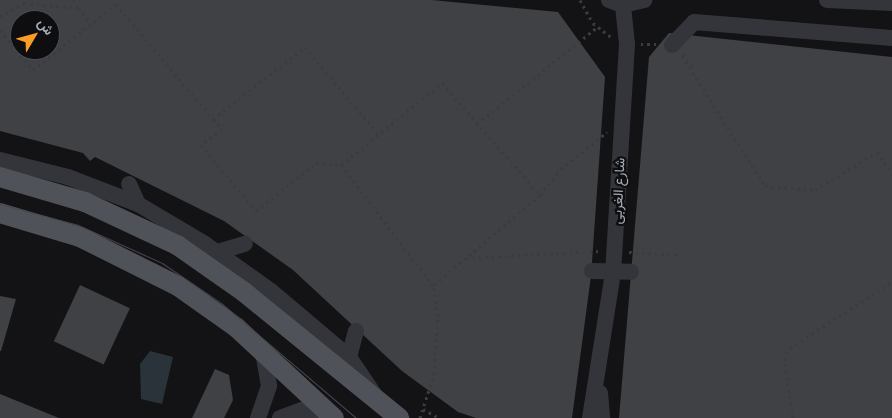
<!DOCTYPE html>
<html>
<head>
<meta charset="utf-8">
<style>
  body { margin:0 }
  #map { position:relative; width:892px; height:418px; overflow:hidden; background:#131315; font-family:Raleway,Vazirmatn,sans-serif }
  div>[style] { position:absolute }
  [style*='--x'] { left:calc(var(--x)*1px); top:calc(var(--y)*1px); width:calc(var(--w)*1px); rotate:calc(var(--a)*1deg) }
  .water>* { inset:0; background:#293339 }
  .building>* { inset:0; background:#3f4145; transform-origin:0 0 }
  .path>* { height:3px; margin-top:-1.5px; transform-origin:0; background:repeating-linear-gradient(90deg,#3a3c41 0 2.5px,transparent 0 6.5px) }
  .minor>* { height:16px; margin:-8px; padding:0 8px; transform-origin:8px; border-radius:8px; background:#34353a }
  .major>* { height:20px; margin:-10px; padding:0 10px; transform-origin:10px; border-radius:10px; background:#505259 }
  .tram>* { height:1px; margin:-0.5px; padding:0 0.5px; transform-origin:0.5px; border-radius:0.5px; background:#47494f }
  span { translate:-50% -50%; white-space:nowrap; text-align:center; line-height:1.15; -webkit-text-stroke:4.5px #0e0e10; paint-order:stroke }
  .street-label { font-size:14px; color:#a4abb6 }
  .north { position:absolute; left:10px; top:10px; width:50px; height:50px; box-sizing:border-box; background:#0e0e10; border:1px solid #4a4d52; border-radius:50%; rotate:53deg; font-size:14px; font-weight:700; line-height:20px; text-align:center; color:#a4abb6 }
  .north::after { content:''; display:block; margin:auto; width:18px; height:22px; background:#f99d26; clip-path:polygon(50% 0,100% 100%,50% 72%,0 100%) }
</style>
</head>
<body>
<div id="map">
  <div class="water">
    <div style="clip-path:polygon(150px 351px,173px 357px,162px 404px,141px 399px,140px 364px)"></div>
  </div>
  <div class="building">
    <div style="clip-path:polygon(evenodd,0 0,432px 0,558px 12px,605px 77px,591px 276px,572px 418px,476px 418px,458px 412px,402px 371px,293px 270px,224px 221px,95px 157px,90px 161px,83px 153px,0 131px,0 0,20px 20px,50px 20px,50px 50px,20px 50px,20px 20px)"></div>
    <div style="clip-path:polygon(669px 33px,892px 57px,892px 418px,619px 418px,649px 57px)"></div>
    <div style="left:80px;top:285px;width:55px;height:62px;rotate:25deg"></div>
    <div style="clip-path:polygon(0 296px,16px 299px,1px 351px,0 351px)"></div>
    <div style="clip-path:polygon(215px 369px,229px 375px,233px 400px,224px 418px,192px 418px)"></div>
    <div style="clip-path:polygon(0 394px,59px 418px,0 418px)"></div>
  </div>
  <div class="path">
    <div style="--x:73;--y:0;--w:9;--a:58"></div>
    <div style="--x:580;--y:0;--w:26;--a:61"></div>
    <div style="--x:593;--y:23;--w:23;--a:38"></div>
    <div style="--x:0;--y:17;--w:28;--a:-30"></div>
    <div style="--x:24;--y:3;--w:54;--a:5.3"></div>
    <div style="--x:78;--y:8;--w:20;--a:49"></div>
    <div style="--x:0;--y:30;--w:52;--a:50.5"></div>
    <div style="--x:33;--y:70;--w:106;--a:-38.5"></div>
    <div style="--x:116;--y:4;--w:150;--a:49.9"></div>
    <div style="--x:213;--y:119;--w:117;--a:-38"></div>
    <div style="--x:305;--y:47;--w:114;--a:50"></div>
    <div style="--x:641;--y:44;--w:16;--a:0"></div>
    <div style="--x:683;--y:54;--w:19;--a:54"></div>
    <div style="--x:682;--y:56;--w:154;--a:57.4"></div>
    <div style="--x:765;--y:186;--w:50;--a:4.6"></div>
    <div style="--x:815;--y:190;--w:73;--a:-31.5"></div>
    <div style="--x:877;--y:152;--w:27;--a:56"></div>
    <div style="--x:213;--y:119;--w:13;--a:48"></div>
    <div style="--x:222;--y:129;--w:26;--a:143"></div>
    <div style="--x:201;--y:145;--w:86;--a:50.2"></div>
    <div style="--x:256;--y:211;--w:77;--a:-38.7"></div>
    <div style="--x:316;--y:163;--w:25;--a:5"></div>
    <div style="--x:477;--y:124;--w:154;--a:-38.9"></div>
    <div style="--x:540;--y:195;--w:33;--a:-51"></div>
    <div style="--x:561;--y:169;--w:59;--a:-38.8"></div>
    <div style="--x:629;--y:252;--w:48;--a:3.6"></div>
    <div style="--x:466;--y:258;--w:43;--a:139.7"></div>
    <div style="--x:433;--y:286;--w:152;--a:-127.2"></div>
    <div style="--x:341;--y:165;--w:130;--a:-39.1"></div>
    <div style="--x:442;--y:83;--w:149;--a:48.8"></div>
    <div style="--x:540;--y:195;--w:97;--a:139.6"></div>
    <div style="--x:466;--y:258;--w:135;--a:-3"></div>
    <div style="--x:423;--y:409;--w:18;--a:29"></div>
    <div style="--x:420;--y:418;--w:46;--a:-72.3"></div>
    <div style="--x:434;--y:374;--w:58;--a:-86.1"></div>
    <div style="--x:438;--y:316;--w:30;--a:-99"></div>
    <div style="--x:793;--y:418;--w:59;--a:-98.8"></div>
    <div style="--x:784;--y:360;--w:13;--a:-63"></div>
    <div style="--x:790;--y:348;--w:121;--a:-32.9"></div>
  </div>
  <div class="minor">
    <div style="--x:609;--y:0;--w:15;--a:20"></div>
    <div style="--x:623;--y:5;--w:22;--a:-13"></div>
    <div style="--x:827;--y:0;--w:65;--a:2.6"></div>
    <div style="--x:672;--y:45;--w:32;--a:-46"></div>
    <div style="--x:694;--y:22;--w:199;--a:4.6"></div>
    <div style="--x:0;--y:160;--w:70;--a:14"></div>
    <div style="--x:68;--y:177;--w:75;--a:21.1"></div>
    <div style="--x:138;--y:204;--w:78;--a:30.8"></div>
    <div style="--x:205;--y:244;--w:81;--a:35.5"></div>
    <div style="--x:271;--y:291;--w:102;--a:40.2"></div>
    <div style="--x:349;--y:357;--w:48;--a:56"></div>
    <div style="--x:129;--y:184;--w:22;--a:66"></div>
    <div style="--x:218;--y:252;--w:28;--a:-17"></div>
    <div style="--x:592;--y:271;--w:39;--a:1"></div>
    <div style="--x:349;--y:357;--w:27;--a:-75"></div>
    <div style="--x:600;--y:393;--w:25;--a:85"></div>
    <div style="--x:258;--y:418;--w:34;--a:-71"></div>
    <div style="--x:269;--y:386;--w:36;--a:-100"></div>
    <div style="--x:280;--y:418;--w:23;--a:-20"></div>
    <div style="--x:302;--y:410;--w:24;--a:0"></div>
    <div style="--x:590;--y:418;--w:147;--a:-81"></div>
    <div style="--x:613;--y:273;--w:229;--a:-86.5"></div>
    <div style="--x:627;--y:44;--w:39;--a:-96"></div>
  </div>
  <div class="major">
    <div style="--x:0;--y:177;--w:89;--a:16.4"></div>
    <div style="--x:85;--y:202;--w:102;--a:25.1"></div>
    <div style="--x:177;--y:245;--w:82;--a:35"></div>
    <div style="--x:244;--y:292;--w:200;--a:39.1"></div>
    <div style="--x:0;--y:213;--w:84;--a:16.7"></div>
    <div style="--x:80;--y:237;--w:110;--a:26.6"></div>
    <div style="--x:178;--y:286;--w:72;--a:35.4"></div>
    <div style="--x:237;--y:328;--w:132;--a:42.9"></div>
  </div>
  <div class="tram">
    <div style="--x:0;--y:204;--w:81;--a:15.1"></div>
    <div style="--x:78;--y:225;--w:92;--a:24.3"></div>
    <div style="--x:162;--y:263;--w:71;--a:34.1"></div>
    <div style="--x:221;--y:303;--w:177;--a:40.4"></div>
  </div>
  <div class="street-label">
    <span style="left:618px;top:191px;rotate:-87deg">شارع الغربى</span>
  </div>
  <div class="north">ش</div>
</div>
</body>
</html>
